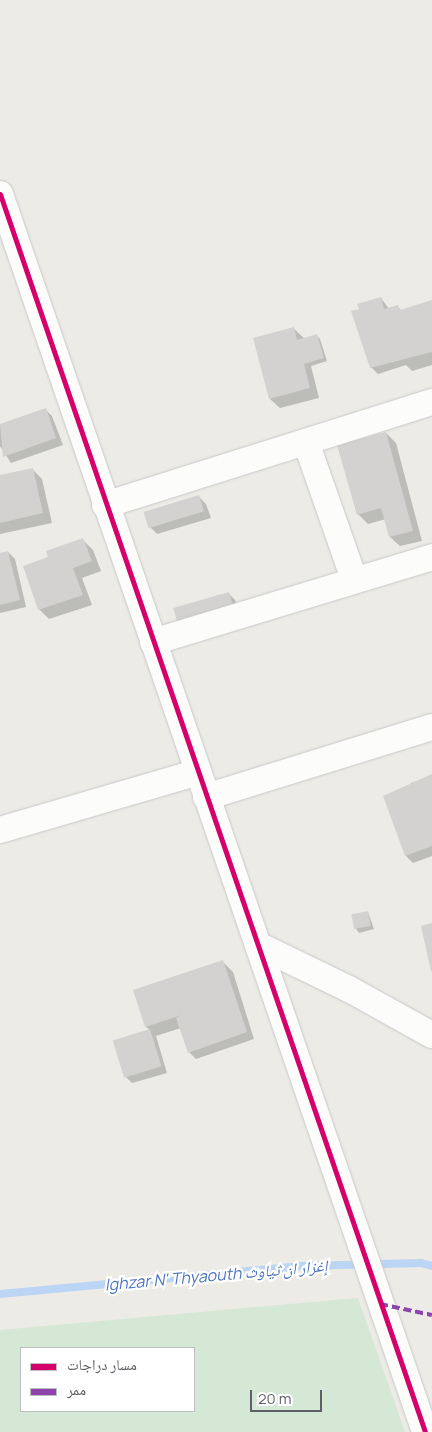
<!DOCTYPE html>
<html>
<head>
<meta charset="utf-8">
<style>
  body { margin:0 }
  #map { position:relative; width:432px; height:1432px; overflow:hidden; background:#ecebe6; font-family:Manrope,"Noto Naskh Arabic",sans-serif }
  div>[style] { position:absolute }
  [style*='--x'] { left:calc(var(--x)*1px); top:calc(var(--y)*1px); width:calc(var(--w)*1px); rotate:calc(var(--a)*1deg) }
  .green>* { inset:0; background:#d5e7d5 }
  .shadow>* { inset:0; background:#0003 }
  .stream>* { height:8px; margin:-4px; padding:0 4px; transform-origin:4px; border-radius:4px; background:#bcd5f4 }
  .building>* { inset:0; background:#d3d2d0; transform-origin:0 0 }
  .roads { filter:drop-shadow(0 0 1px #c8c8c7) drop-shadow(0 0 1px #c8c8c7) }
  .minor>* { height:26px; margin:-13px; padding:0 13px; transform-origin:13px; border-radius:13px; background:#fcfcfb }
  .quiet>* { height:4px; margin-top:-2px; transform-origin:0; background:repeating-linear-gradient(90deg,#8e44ad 0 8px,transparent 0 12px) }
  .cycleway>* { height:5px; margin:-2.5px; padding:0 2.5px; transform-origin:2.5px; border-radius:2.5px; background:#d6006c }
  span { translate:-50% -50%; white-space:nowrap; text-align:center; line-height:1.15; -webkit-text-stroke:4.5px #fff; paint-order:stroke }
  .water-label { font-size:16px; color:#4c73bd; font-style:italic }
  .legend { position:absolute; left:20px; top:1347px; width:175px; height:65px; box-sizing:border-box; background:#fff; border:1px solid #bebfc1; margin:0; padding:6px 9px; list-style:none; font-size:15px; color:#5c5f64 }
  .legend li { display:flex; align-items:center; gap:10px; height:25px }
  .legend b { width:25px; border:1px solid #bebfc1 }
  .scale { position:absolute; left:250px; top:1390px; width:72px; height:22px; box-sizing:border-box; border:2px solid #5c5f64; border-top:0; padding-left:6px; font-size:15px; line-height:18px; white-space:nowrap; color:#5c5f64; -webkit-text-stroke:4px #fff; paint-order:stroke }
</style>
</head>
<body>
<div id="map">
  <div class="green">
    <div style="clip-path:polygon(evenodd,358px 1298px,405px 1432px,0 1432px,0 1330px,358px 1298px,21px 1348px,194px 1348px,194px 1411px,21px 1411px,21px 1348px)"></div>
  </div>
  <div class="shadow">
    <div style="clip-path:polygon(381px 298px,389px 309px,397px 306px,402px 311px,432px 301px,432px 365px,412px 371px,406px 365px,378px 374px,371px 367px,361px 310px)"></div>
    <div style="clip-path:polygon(294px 329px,304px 338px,317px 336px,320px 339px,327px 361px,311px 366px,319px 398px,280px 408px,270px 399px)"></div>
    <div style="clip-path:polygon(45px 409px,52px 416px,63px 445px,11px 463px,0 446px,0 425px)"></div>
    <div style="clip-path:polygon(386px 433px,396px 443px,422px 541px,400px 546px,390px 537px,386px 519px,368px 524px,358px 514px)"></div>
    <div style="clip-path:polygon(32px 469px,42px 479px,52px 523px,0 534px,0 476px)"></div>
    <div style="clip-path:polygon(199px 497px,206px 504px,211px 518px,157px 534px,150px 527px)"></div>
    <div style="clip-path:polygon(83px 540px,93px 550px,101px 571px,82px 578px,92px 605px,49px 619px,39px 609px,50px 558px)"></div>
    <div style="clip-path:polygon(8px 552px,15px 559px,26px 607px,0 613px,0 554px)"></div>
    <div style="clip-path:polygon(228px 593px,235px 600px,239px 613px,187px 630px)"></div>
    <div style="clip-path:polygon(432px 776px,432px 856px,413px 863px,406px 856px,411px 783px)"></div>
    <div style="clip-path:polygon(368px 912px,374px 929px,359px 933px,356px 929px)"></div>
    <div style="clip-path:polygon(223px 962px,233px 972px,254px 1039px,196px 1059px,189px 1052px,181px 1028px,156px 1036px,167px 1073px,132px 1083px,125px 1076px,150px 1030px,146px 1027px)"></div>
  </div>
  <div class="stream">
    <div style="--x:0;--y:1294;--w:305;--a:-5.3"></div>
    <div style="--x:304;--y:1266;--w:117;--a:-1.5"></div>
    <div style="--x:421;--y:1263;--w:11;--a:15"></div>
  </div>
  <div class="building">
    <div style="clip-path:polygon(381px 297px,384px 309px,398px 305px,400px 310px,432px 300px,432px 352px,370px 368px,351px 311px,359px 309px,357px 304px)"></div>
    <div style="clip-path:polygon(294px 327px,297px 340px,317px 334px,324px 358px,304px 364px,310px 388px,269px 399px,253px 338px)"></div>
    <div style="clip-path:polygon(46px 408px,56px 438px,3px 457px,0 424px)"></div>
    <div style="clip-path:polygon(386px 432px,413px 531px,389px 537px,381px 508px,357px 515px,337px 445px)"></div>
    <div style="clip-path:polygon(33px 468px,43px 513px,0 523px,0 475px)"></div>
    <div style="left:199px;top:495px;width:17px;height:58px;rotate:73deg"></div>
    <div style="clip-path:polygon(83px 538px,92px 561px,73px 568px,83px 595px,38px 610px,23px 566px,48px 557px,46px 551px)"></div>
    <div style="clip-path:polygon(8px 551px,20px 600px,0 605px,0 553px)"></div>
    <div style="left:229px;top:592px;width:15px;height:58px;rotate:74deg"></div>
    <div style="clip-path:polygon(432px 774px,432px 846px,405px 856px,383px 796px)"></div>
    <div style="left:368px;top:911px;width:15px;height:17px;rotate:79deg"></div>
    <div style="clip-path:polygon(432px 923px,432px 971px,431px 971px,421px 926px)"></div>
    <div style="clip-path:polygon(223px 960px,247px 1032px,188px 1053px,176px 1018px,182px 1015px,145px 1027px,133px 990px)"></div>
    <div style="left:150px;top:1029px;width:39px;height:39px;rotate:73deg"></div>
  </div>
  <div class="roads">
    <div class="minor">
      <div style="--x:0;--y:194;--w:1309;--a:71.05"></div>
      <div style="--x:306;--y:442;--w:145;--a:70.7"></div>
      <div style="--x:105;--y:505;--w:343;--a:-17.5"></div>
      <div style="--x:153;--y:642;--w:292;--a:-16.9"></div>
      <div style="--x:206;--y:797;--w:237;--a:-17.2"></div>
      <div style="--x:0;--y:830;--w:206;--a:-16.3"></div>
      <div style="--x:258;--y:945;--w:101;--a:25.8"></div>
      <div style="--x:349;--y:989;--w:95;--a:29"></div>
    </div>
  </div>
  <div class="quiet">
    <div style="--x:380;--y:1304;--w:53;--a:11.9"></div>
  </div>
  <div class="cycleway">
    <div style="--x:0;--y:194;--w:1309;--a:71.05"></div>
  </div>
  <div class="water-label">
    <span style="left:216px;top:1275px;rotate:-5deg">Ighzar N' Thyaouth إغزار ان ثياوث</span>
  </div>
  <ul class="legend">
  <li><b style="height:6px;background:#d6006c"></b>مسار دراجات</li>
  <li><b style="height:6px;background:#8e44ad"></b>ممر</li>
  </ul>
  <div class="scale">20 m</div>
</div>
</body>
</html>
